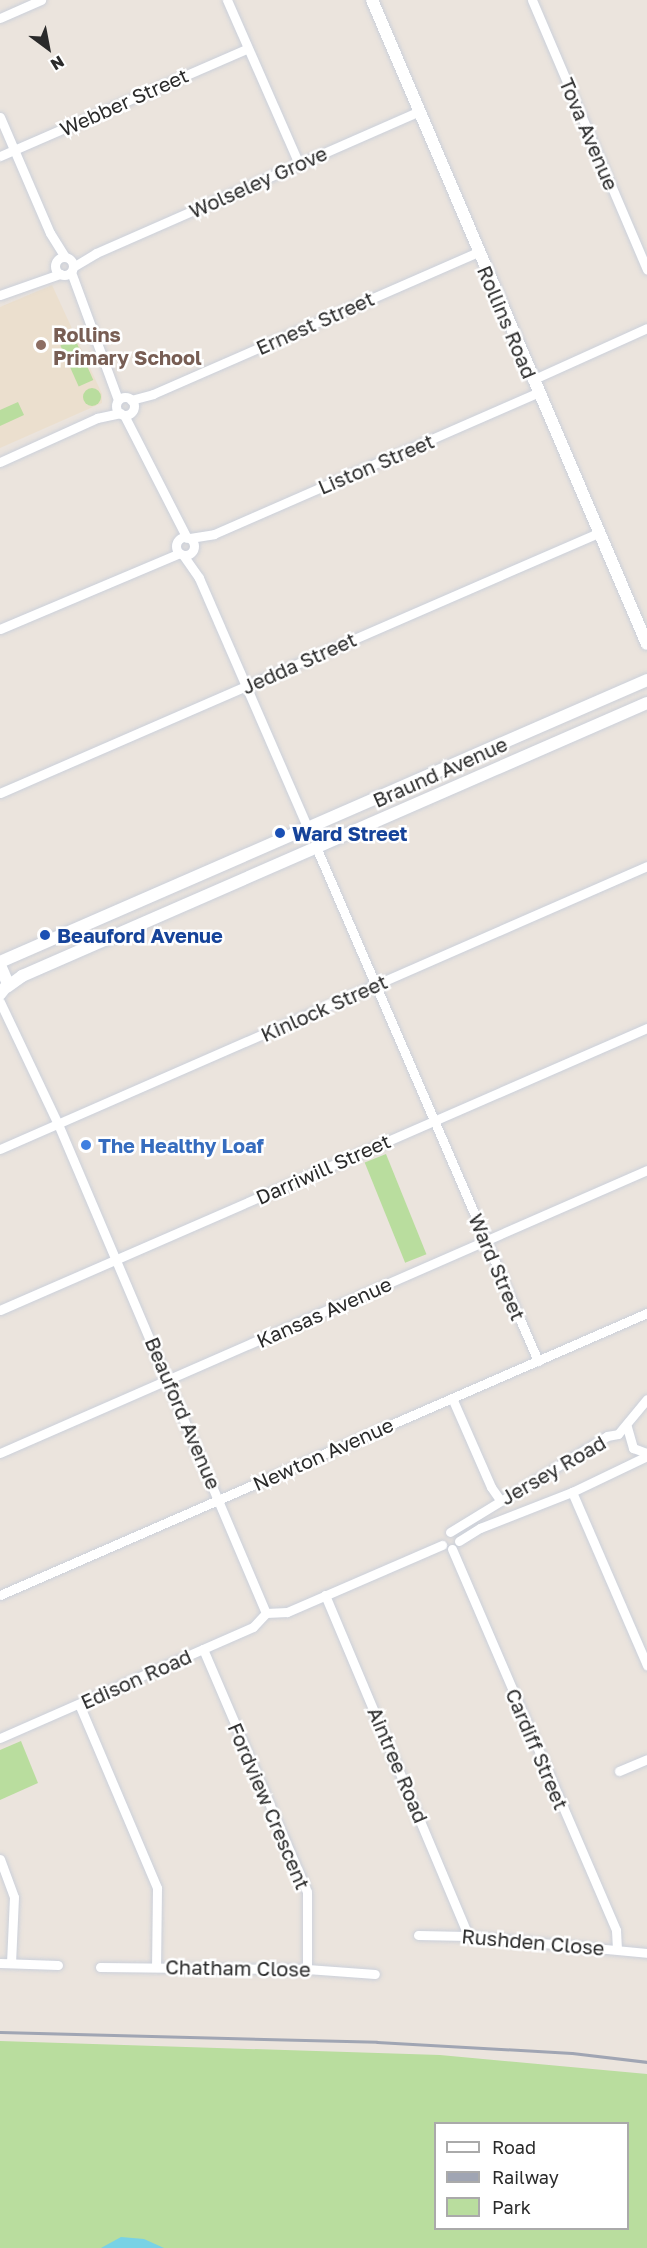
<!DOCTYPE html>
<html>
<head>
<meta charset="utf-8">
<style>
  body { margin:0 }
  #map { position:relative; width:647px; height:2248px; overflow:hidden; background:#ebe4dd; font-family:"Golos Text",sans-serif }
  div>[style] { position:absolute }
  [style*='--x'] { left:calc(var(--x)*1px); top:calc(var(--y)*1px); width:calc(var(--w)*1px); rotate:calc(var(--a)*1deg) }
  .education>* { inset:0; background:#ebdfce }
  .green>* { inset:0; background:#b9dd9e; transform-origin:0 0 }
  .round { border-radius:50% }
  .water>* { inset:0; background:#78d2e5 }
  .roads { filter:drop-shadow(0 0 2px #cbd0da) drop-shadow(0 0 2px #cbd0da) }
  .street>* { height:9px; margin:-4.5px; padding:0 4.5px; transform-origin:4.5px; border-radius:4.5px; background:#fff }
  .street>.ring { margin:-4.5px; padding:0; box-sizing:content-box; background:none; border:9px solid #fff; border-radius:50% }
  .secondary>* { height:12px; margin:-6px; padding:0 6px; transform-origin:6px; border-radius:6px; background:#fff }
  .rail>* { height:3px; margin:-1.5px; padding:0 1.5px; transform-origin:1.5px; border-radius:1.5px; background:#a0a5b3 }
  .dots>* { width:16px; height:16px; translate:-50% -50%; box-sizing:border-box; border:3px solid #fff; border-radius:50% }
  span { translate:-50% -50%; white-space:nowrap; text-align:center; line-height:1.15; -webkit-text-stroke:5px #fff; paint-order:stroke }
  .street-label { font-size:20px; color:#2a2a2a }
  .education-label { font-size:20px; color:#785e54; font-weight:700 }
  .left { translate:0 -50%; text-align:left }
  .transit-label { font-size:20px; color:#164399; font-weight:700 }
  .shop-label { font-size:20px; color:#366cbe; font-weight:700 }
  .legend { position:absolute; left:434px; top:2122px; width:195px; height:108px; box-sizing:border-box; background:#fff; border:2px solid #aaa; margin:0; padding:8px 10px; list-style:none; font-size:18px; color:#2a2a2a }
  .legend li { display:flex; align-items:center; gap:12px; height:30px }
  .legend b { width:30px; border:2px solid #aaa }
  .north { position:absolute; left:18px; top:18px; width:60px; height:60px; -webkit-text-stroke:4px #fff; paint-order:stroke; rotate:148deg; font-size:16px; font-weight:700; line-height:24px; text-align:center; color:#2a2a2a }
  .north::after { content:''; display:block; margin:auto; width:21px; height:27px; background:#2a2a2a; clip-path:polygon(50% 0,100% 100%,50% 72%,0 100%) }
</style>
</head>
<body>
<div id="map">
  <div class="education">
    <div style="clip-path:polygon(52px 285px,102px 394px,102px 403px,0 448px,0 307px)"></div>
  </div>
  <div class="green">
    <div style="left:75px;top:339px;width:45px;height:16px;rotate:66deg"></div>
    <div class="round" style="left:83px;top:388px;width:18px;height:18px"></div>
    <div style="clip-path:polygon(18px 402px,24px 415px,0 426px,0 410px)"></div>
    <div style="left:386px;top:1154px;width:108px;height:23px;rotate:68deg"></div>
    <div style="clip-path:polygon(21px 1741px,38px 1783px,0 1800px,0 1750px)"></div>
    <div style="clip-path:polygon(evenodd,0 2041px,440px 2055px,647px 2074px,647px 2248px,0 2248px,0 2041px,436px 2124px,628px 2124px,628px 2228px,436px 2228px,436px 2124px)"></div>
  </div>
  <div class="water">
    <div style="clip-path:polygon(121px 2237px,144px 2239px,164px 2248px,101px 2248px)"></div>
  </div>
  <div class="roads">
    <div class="street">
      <div style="--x:227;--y:0;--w:179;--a:66.3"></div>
      <div style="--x:532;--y:0;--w:293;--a:66.9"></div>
      <div style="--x:0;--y:18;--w:45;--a:-23.7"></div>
      <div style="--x:0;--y:117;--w:126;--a:66.7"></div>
      <div style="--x:50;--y:233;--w:28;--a:58"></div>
      <div style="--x:0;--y:156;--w:270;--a:-23.5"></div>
      <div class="ring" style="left:55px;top:257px;width:9px;height:9px"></div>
      <div style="--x:73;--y:267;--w:27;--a:-31"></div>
      <div style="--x:96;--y:253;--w:353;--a:-23.7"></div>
      <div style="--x:71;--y:272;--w:136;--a:69.8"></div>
      <div style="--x:0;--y:295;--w:64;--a:-19.3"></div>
      <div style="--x:532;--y:380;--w:126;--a:-24.3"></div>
      <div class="ring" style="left:116px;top:397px;width:9px;height:9px"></div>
      <div style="--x:131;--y:400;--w:23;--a:-15"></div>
      <div style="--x:153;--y:394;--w:355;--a:-23.6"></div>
      <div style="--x:124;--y:415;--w:138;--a:62.9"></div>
      <div style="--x:0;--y:462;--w:107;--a:-24.4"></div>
      <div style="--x:97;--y:418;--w:24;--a:-12"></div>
      <div class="ring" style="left:176px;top:537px;width:9px;height:9px"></div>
      <div style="--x:190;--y:538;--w:24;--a:-9"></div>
      <div style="--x:214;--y:534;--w:352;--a:-23.6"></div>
      <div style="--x:183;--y:555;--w:28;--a:55"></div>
      <div style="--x:199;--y:578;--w:274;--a:66.5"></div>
      <div style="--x:0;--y:629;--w:195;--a:-22.9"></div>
      <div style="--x:0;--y:793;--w:652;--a:-23.5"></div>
      <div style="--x:316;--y:847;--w:560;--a:66.64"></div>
      <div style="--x:0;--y:1002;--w:135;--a:64.6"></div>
      <div style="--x:58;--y:1124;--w:531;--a:66.96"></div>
      <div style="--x:266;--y:1613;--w:21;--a:-3"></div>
      <div style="--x:287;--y:1612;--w:169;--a:-23.4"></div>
      <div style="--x:0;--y:1149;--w:706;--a:-23.62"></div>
      <div style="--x:0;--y:1310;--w:706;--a:-23.55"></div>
      <div style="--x:452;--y:1398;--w:97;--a:66.3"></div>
      <div style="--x:491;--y:1487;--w:16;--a:55"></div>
      <div style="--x:627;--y:1427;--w:22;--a:74"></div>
      <div style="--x:633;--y:1448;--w:15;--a:20"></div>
      <div style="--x:0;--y:1453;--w:706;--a:-23.62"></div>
      <div style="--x:572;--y:1492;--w:189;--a:66.6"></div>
      <div style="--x:450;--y:1532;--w:184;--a:-31.4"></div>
      <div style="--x:607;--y:1436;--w:11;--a:-10"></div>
      <div style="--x:618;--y:1434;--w:45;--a:-50.4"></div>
      <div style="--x:459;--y:1541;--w:25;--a:-32"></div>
      <div style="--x:480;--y:1528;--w:99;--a:-21.4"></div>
      <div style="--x:572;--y:1492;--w:83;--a:-25.6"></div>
      <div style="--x:452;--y:1549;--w:415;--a:66.7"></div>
      <div style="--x:616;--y:1930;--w:19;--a:87"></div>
      <div style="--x:0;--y:1595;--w:706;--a:-23.55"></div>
      <div style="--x:325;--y:1595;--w:370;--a:67.2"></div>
      <div style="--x:203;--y:1649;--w:264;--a:66.8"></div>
      <div style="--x:307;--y:1892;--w:77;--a:90"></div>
      <div style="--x:79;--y:1704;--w:200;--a:67"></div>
      <div style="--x:157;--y:1888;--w:78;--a:90.7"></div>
      <div style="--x:0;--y:1738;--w:276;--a:-23.7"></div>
      <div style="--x:253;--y:1627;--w:19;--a:-47"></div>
      <div style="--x:619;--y:1771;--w:30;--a:-23"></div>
      <div style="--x:0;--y:1859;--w:40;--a:69.8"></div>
      <div style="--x:14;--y:1897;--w:66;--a:92.6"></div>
      <div style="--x:418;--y:1935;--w:50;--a:1.1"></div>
      <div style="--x:468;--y:1936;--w:180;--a:5.4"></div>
      <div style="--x:0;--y:1963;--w:58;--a:2"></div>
      <div style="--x:100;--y:1967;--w:207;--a:0.6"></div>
      <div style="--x:307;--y:1969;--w:68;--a:4.2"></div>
    </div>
    <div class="secondary">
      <div style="--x:372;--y:0;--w:700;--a:66.88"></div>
      <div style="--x:0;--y:962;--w:706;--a:-23.55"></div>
      <div style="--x:0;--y:965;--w:21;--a:67"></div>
      <div style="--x:8;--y:984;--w:13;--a:129"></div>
      <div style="--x:7;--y:987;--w:19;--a:-36"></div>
      <div style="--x:22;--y:976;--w:682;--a:-23.6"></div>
    </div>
  </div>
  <div class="rail">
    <div style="--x:0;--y:2032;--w:377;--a:1.5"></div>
    <div style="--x:377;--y:2042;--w:195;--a:3.2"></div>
    <div style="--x:572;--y:2053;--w:76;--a:6.8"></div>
  </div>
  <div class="dots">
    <div style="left:41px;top:345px;background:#8d6e63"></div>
    <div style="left:280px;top:833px;background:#1a4fb4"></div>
    <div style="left:45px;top:935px;background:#1a4fb4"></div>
    <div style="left:86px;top:1145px;background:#3f7fe0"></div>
  </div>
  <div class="street-label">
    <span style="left:124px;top:102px;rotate:-24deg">Webber Street</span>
    <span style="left:589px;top:134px;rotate:67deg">Tova Avenue</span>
    <span style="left:258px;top:182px;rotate:-24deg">Wolseley Grove</span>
    <span style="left:507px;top:322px;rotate:67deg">Rollins Road</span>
    <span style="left:315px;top:323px;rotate:-24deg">Ernest Street</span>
    <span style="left:376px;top:464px;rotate:-23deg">Liston Street</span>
    <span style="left:299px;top:663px;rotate:-24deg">Jedda Street</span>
    <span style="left:440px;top:772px;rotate:-24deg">Braund Avenue</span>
    <span style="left:324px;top:1008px;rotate:-24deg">Kinlock Street</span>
    <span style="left:323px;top:1169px;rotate:-24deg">Darriwill Street</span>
    <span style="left:497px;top:1267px;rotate:67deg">Ward Street</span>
    <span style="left:324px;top:1312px;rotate:-24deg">Kansas Avenue</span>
    <span style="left:183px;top:1413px;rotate:67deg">Beauford Avenue</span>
    <span style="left:323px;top:1454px;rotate:-24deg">Newton Avenue</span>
    <span style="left:553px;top:1470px;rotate:-30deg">Jersey Road</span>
    <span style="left:136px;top:1679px;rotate:-24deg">Edison Road</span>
    <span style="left:537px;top:1749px;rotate:67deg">Cardiff Street</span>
    <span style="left:398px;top:1765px;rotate:67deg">Aintree Road</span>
    <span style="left:269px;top:1806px;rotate:67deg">Fordview Crescent</span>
    <span style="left:533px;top:1942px;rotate:5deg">Rushden Close</span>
    <span style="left:238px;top:1968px;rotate:1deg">Chatham Close</span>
  </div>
  <div class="education-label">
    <span class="left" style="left:53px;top:346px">Rollins<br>Primary School</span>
  </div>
  <div class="transit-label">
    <span class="left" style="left:292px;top:833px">Ward Street</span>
    <span class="left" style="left:57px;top:935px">Beauford Avenue</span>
  </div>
  <div class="shop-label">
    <span class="left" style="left:98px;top:1145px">The Healthy Loaf</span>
  </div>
  <ul class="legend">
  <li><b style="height:8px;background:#fff"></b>Road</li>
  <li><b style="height:8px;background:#a0a5b3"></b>Railway</li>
  <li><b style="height:16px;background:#b9dd9e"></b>Park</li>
  </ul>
  <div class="north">N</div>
</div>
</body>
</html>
